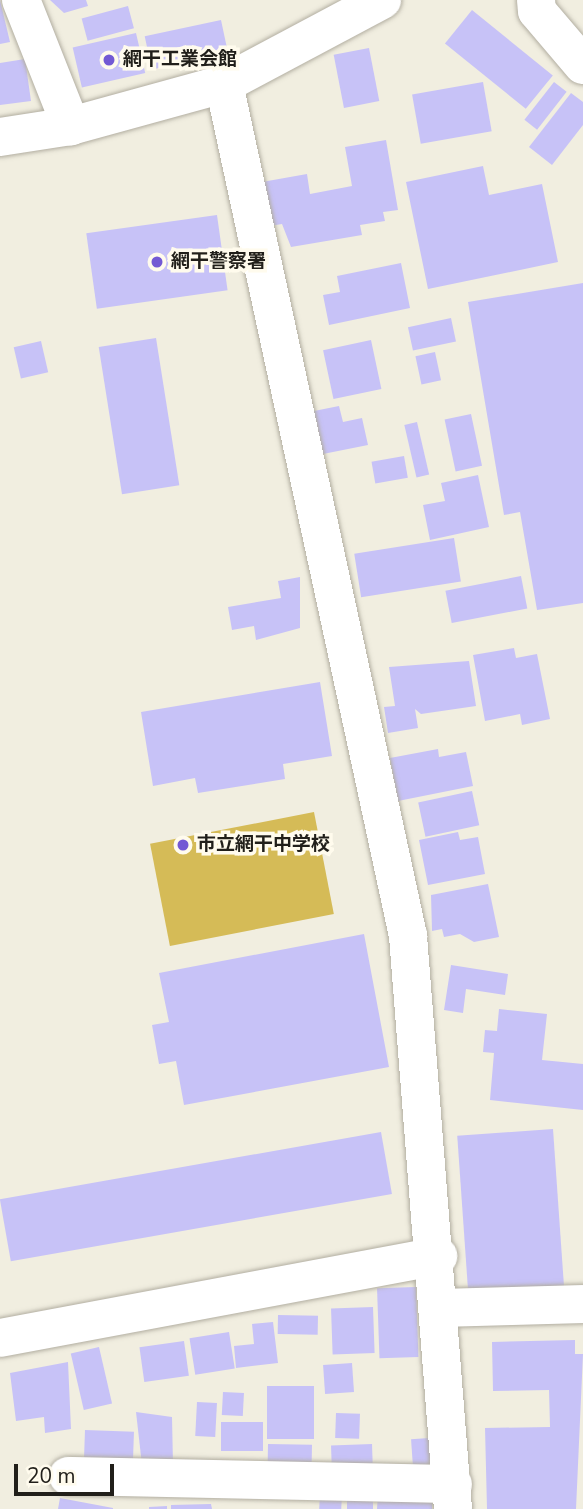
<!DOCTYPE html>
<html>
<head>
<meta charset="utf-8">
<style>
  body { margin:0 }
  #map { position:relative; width:583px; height:1509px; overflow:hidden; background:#f1eee0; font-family:"Nunito Sans","Noto Sans JP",sans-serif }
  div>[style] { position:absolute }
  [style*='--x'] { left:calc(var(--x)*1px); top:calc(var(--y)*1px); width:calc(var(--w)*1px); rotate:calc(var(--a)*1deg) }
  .water>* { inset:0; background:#d5bb57; transform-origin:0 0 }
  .building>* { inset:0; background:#c7c2f7; transform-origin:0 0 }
  .roads { filter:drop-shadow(0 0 2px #b2aea1) drop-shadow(0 0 2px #b2aea1) }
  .minor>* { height:38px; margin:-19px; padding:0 19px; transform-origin:19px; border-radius:19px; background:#fff }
  .major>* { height:38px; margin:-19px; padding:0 19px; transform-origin:19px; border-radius:19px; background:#fff }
  .dots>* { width:19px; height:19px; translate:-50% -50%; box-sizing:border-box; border:4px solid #fffbed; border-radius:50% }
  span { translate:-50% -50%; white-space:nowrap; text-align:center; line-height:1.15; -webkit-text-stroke:7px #fffbed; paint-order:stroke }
  .poi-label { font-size:19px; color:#211f1a; font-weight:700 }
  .left { translate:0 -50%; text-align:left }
  .scale { position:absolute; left:14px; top:1464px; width:100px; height:32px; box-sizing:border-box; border:4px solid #211f1a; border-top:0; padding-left:9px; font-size:21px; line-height:24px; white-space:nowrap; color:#211f1a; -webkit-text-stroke:5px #fffbed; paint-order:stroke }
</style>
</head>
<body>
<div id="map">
  <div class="water">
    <div style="left:314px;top:812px;width:104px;height:167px;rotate:79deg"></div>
  </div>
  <div class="building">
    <div style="clip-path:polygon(0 0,10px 42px,0 44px)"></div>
    <div style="clip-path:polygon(50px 0,86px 0,88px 6px,64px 13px)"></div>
    <div style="left:128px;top:6px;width:23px;height:48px;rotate:75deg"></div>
    <div style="left:472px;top:10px;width:104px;height:43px;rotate:39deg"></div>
    <div style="left:221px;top:20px;width:34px;height:78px;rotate:78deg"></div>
    <div style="left:136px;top:33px;width:41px;height:65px;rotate:77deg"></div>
    <div style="left:369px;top:48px;width:54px;height:36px;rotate:79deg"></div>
    <div style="clip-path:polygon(25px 59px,31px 101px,0 105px,0 63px)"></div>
    <div style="left:483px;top:82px;width:50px;height:72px;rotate:80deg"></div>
    <div style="left:554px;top:82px;width:16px;height:48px;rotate:38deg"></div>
    <div style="clip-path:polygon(571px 93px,583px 102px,583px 125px,552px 165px,529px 147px)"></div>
    <div style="clip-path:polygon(386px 140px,398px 210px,383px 212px,385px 221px,360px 225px,362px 235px,291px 247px,282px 224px,270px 226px,262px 182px,307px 174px,310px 194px,352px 186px,345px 147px)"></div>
    <div style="clip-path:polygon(483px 166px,489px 195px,542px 184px,558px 262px,428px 289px,406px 182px)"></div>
    <div style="left:217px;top:215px;width:76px;height:132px;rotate:82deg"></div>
    <div style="clip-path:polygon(401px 263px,410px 308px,329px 325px,323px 295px,340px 292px,337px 276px)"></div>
    <div style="clip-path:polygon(583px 283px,583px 603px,537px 610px,520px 512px,504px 515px,468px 302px)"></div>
    <div style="left:451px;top:318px;width:24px;height:44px;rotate:78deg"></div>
    <div style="left:156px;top:338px;width:149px;height:58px;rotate:81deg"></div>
    <div style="left:371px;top:340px;width:50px;height:49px;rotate:78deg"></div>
    <div style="left:41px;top:341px;width:32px;height:28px;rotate:77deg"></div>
    <div style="left:435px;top:352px;width:29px;height:20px;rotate:78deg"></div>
    <div style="clip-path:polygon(339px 406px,343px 422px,362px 418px,368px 445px,323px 454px,314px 411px)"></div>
    <div style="left:471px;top:414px;width:53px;height:27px;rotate:78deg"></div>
    <div style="left:417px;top:422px;width:54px;height:13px;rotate:77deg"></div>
    <div style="left:404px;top:456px;width:22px;height:33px;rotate:80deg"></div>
    <div style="clip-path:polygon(478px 475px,489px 527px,430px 540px,423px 505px,445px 501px,441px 483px)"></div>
    <div style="left:454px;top:538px;width:44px;height:101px;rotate:81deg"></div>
    <div style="left:521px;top:576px;width:33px;height:77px;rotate:79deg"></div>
    <div style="clip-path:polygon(300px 577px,300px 628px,256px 640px,254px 626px,232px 630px,228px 607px,281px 598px,278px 581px)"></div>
    <div style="clip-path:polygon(514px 648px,516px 658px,537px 654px,550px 719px,522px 725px,520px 714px,485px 721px,473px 655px)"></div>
    <div style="clip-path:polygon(469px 661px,476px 706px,421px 714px,415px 709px,418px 728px,388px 733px,384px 707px,395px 706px,389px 667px)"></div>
    <div style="clip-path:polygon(320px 682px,332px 756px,283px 764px,285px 779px,198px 793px,195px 778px,153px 786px,141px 712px)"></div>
    <div style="clip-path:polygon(438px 749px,439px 757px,466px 752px,473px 786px,398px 801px,390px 758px)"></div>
    <div style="left:472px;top:791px;width:35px;height:55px;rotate:78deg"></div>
    <div style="clip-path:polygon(458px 832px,460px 840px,478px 837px,485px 874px,428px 885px,419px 840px)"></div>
    <div style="clip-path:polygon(488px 884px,499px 937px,474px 942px,460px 934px,444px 937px,442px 929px,432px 931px,431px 895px)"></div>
    <div style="clip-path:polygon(364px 934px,389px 1067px,184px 1105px,176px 1061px,159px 1064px,152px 1025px,169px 1022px,159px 973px)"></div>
    <div style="clip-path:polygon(451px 965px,508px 974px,505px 995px,466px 989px,463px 1013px,444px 1010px)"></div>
    <div style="clip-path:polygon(499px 1009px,547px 1014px,542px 1060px,583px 1064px,583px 1110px,490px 1100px,494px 1053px,483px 1052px,485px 1030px,497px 1031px)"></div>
    <div style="left:553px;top:1129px;width:161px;height:96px;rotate:86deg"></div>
    <div style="left:381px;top:1132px;width:63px;height:387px;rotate:80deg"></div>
    <div style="left:416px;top:1287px;width:70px;height:39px;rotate:88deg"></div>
    <div style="left:373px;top:1307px;width:46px;height:42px;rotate:88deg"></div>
    <div style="left:278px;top:1315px;width:40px;height:19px;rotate:1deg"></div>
    <div style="clip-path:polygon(273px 1322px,278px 1363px,236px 1368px,234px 1346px,254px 1344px,252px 1324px)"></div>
    <div style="left:229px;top:1332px;width:37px;height:40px;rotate:81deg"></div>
    <div style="clip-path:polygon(575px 1340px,575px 1354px,583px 1354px,576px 1509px,487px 1509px,485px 1428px,550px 1427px,549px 1390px,493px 1391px,492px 1342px)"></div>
    <div style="left:184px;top:1341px;width:35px;height:45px;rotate:82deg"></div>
    <div style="left:99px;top:1347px;width:58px;height:29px;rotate:77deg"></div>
    <div style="clip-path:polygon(68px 1362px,71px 1429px,45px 1433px,44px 1417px,16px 1421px,10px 1373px)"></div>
    <div style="left:352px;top:1363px;width:29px;height:29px;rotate:86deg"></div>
    <div style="left:267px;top:1386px;width:47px;height:53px"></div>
    <div style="left:223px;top:1392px;width:21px;height:23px;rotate:3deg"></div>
    <div style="left:197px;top:1402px;width:20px;height:34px;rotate:3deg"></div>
    <div style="clip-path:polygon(136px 1412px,172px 1417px,173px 1465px,142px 1465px)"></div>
    <div style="left:336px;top:1413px;width:24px;height:25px;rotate:2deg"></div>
    <div style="left:221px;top:1422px;width:42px;height:29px"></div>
    <div style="left:85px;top:1430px;width:49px;height:34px;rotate:2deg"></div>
    <div style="left:429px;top:1438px;width:27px;height:18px;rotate:86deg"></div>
    <div style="left:268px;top:1444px;width:44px;height:21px;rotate:1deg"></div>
    <div style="left:372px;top:1444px;width:25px;height:41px;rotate:88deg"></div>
    <div style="clip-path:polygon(378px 1493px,432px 1495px,432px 1509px,377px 1509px)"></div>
    <div style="left:320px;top:1494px;width:22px;height:15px;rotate:3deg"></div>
    <div style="left:347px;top:1495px;width:26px;height:14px"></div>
    <div style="clip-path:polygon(60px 1498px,113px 1508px,113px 1509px,58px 1509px)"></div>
    <div style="clip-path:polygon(211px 1504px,212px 1509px,171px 1509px,171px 1505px)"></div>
    <div style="clip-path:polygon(167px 1506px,167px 1509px,149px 1509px,149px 1507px)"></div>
  </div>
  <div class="roads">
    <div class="minor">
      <div style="--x:21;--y:0;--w:136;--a:68.4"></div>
      <div style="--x:224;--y:84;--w:872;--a:77.81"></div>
      <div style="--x:408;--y:936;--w:575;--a:85.51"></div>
      <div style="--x:0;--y:137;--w:72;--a:-8.8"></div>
      <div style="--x:71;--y:126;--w:159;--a:-15.4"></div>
      <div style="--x:224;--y:84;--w:179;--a:-28"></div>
      <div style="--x:441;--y:1308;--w:142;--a:-1.6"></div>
      <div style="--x:0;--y:1338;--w:446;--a:-10.6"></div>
      <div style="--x:68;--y:1476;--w:385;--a:1.2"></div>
    </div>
    <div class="major">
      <div style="--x:536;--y:0;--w:11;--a:85"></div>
      <div style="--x:537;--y:11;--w:71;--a:49.6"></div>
    </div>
  </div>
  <div class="dots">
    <div style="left:109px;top:60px;background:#7359d4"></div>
    <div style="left:157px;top:262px;background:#7359d4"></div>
    <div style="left:183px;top:845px;background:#7359d4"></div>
  </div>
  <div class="poi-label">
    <span class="left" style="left:123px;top:60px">網干工業会館</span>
    <span class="left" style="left:171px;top:262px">網干警察署</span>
    <span class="left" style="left:197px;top:845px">市立網干中学校</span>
  </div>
  <div class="scale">20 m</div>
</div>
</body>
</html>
